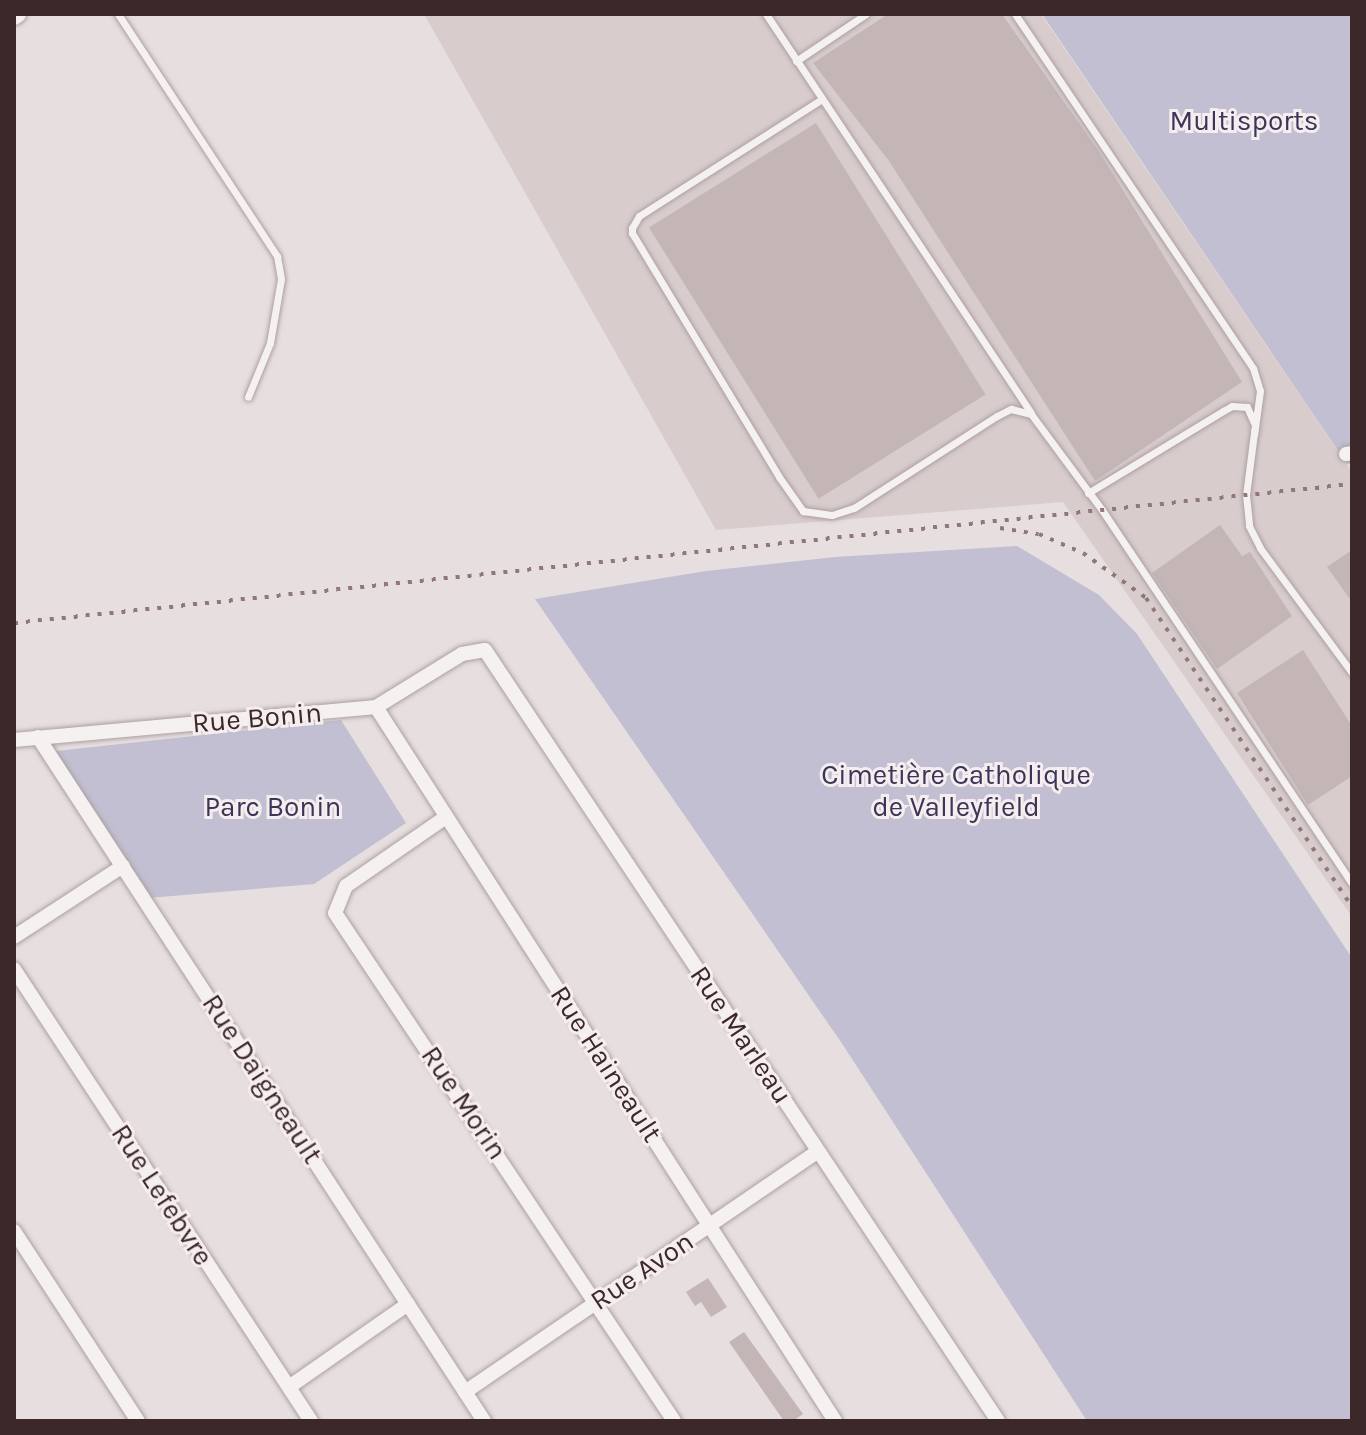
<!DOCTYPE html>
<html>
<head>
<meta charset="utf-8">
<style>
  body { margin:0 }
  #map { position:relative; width:1366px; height:1435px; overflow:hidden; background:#e7dedf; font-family:Karla,sans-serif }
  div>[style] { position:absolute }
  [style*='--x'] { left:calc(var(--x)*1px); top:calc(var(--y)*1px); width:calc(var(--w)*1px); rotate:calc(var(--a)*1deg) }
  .built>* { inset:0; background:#d9cccd }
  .green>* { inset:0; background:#c1bfd1 }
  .building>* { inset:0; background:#c4b6b6; transform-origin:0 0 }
  .roads { filter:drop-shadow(0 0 2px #ada0a1) drop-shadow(0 0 2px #ada0a1) }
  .service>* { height:7px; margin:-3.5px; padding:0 3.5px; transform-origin:3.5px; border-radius:3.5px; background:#f6f1f1 }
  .minor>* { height:14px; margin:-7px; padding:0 7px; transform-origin:7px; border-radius:7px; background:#f6f1f1 }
  .tertiary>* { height:18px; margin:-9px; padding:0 9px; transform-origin:9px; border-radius:9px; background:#f6f1f1 }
  .rail>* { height:4px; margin-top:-2px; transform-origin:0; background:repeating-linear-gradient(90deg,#907879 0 4px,transparent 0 12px) }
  span { translate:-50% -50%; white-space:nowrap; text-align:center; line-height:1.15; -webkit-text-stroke:6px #f5edee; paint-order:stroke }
  .park-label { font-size:28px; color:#3a3659 }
  .street-label { font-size:28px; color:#3d2829 }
  .frame { position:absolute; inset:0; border:16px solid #3d2829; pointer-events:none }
</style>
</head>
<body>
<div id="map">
  <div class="built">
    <div style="clip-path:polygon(424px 14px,1041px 14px,1352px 472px,1352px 917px,1063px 502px,716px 530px)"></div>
  </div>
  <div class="green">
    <div style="clip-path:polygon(1042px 14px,1352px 14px,1352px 463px,1347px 464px)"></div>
    <div style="clip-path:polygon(1017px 546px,1099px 595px,1137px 634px,1352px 958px,1352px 1421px,1087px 1421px,843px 1045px,535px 599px,706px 571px,835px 557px)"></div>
    <div style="clip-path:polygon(341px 720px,406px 823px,314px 884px,148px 898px,56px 751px)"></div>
  </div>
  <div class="building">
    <div style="clip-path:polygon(888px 14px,1002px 14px,1098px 150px,1242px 382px,1095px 481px,889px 161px,813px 63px)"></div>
    <div style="left:816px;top:123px;width:320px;height:197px;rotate:58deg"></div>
    <div style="clip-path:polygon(1220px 525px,1242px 556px,1250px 552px,1292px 616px,1217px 669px,1152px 573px)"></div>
    <div style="clip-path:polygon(1352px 550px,1352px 602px,1327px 567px)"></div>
    <div style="clip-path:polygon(1303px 650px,1352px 726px,1352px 776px,1308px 805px,1237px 693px)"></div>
    <div style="clip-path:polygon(708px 1278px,727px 1307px,711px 1317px,701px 1302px,695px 1306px,686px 1292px)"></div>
    <div style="clip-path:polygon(744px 1332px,803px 1414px,793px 1421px,784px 1421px,729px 1342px)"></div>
  </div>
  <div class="roads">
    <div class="service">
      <div style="--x:118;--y:14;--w:290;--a:56.7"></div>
      <div style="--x:277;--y:256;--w:23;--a:80"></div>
      <div style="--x:281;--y:279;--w:65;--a:99.8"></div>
      <div style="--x:270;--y:343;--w:58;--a:112.2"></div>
      <div style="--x:766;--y:14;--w:478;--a:56.4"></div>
      <div style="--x:1015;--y:14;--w:427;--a:56.1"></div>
      <div style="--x:1253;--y:368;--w:24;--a:73"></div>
      <div style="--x:1260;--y:391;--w:44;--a:97.8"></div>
      <div style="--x:796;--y:61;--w:84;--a:-33.9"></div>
      <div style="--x:822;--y:99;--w:217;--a:147.4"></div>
      <div style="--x:639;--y:216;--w:14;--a:120"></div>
      <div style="--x:632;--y:228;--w:5;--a:90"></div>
      <div style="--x:632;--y:233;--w:285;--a:58.9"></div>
      <div style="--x:779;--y:477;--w:42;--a:54.8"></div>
      <div style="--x:803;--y:511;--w:29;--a:8"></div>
      <div style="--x:832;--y:515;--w:23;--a:-18"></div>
      <div style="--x:854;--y:508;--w:170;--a:-32.8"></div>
      <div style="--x:997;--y:416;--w:16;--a:-27"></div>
      <div style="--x:1011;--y:409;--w:21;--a:14"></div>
      <div style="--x:1031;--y:414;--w:119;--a:53.5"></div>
      <div style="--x:1102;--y:510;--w:450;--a:56.2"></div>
      <div style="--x:1088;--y:493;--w:158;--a:-31.3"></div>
      <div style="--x:1223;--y:411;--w:10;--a:-29"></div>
      <div style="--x:1232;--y:406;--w:15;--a:4"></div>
      <div style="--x:1247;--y:407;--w:20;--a:66"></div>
      <div style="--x:1255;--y:425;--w:71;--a:97.3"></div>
      <div style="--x:1246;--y:495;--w:31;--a:84"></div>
      <div style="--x:1249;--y:526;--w:25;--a:63"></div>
      <div style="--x:1260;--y:548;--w:155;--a:53.6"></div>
    </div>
    <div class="minor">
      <div style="--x:1346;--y:454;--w:6;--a:-9"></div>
      <div style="--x:376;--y:707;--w:849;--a:57.26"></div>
      <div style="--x:38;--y:737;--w:817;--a:56.89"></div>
      <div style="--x:14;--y:740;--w:364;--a:-5.2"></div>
      <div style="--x:376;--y:707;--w:101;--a:-31.6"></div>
      <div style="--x:462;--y:654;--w:23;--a:-10"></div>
      <div style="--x:485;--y:650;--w:926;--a:56.36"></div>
      <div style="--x:446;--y:817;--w:121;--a:145.4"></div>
      <div style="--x:346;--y:886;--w:29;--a:112"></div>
      <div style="--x:335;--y:913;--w:611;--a:56.28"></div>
      <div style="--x:14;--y:937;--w:130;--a:-33.1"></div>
      <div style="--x:14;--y:969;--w:541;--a:56.69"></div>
      <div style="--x:14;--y:1231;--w:227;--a:56.9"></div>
      <div style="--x:289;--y:1387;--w:145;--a:-34.9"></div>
      <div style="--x:465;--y:1392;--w:427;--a:-34.3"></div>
    </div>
    <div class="tertiary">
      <div style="--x:14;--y:16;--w:4;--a:-34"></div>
    </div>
  </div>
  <div class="rail">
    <div style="--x:1000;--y:528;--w:39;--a:9"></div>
    <div style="--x:1039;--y:534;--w:48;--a:23.4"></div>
    <div style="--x:1083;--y:553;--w:77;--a:35.5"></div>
    <div style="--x:1146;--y:598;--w:371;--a:56.3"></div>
    <div style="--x:14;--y:623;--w:1345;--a:-5.93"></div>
  </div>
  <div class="park-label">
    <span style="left:1244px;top:121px">Multisports</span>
    <span style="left:956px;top:791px">Cimetière Catholique<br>de Valleyfield</span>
    <span style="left:273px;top:807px">Parc Bonin</span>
  </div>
  <div class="street-label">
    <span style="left:257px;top:718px;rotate:-5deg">Rue Bonin</span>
    <span style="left:741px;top:1035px;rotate:56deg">Rue Marleau</span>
    <span style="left:606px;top:1064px;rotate:57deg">Rue Haineault</span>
    <span style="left:262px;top:1079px;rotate:57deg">Rue Daigneault</span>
    <span style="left:464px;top:1103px;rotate:56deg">Rue Morin</span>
    <span style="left:162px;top:1195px;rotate:57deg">Rue Lefebvre</span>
    <span style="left:642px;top:1271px;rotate:-34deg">Rue Avon</span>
  </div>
  <div class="frame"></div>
</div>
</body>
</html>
